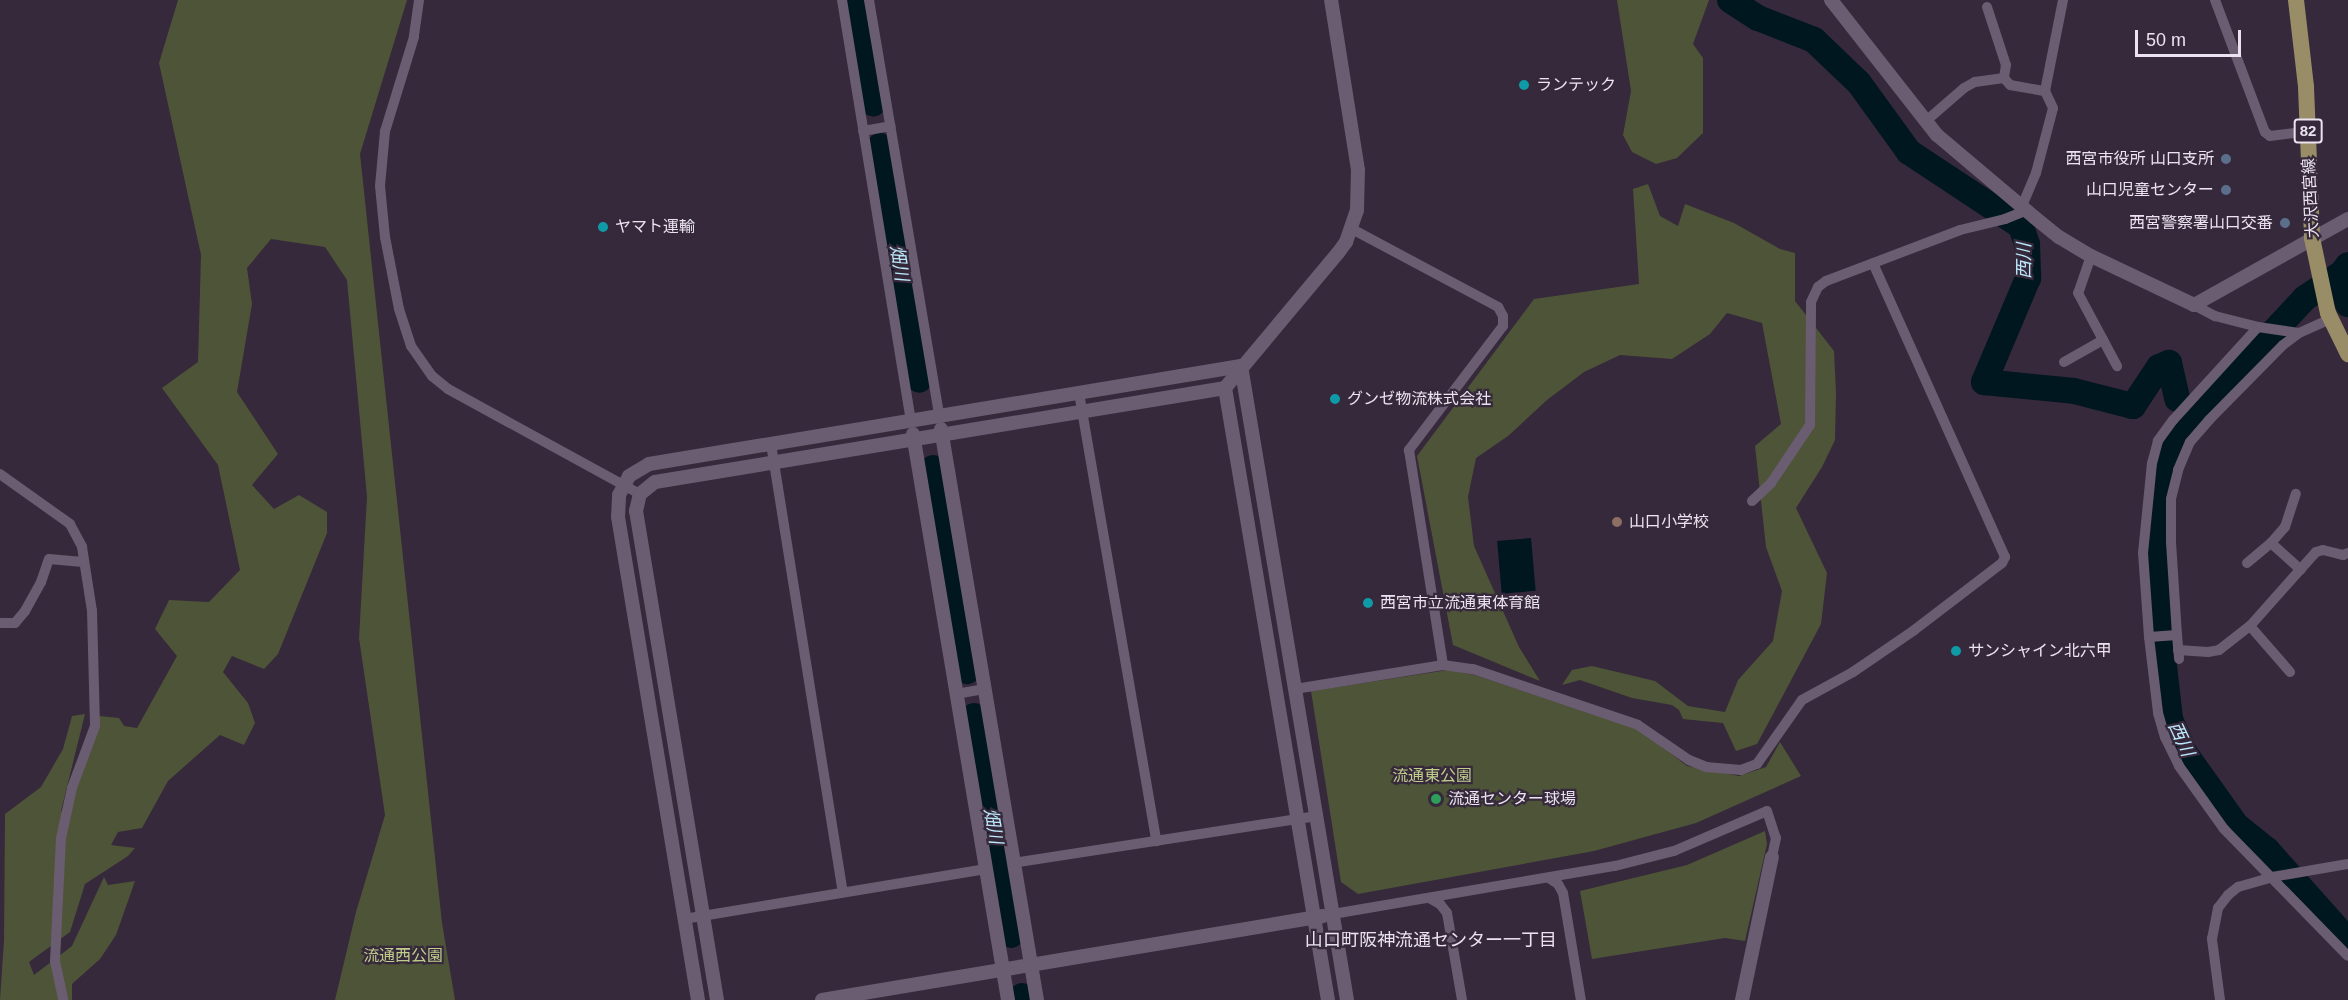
<!DOCTYPE html>
<html>
<head>
<meta charset="utf-8">
<style>
  body { margin:0 }
  #map { position:relative; width:2348px; height:1000px; overflow:hidden; background:#35293b; font-family:Arial,"Noto Sans JP",sans-serif }
  div>[style] { position:absolute }
  [style*='--x'] { left:calc(var(--x)*1px); top:calc(var(--y)*1px); width:calc(var(--w)*1px); rotate:calc(var(--a)*1deg) }
  .green>* { inset:0; background:#4e5437 }
  .water>* { inset:0; background:#011720; transform-origin:0 0 }
  .river>* { height:26px; margin:-13px; padding:0 13px; transform-origin:13px; border-radius:13px; background:#011720 }
  .minor>* { height:10px; margin:-5px; padding:0 5px; transform-origin:5px; border-radius:5px; background:#6a5c71 }
  .tertiary>* { height:14px; margin:-7px; padding:0 7px; transform-origin:7px; border-radius:7px; background:#6a5c71 }
  .primary>* { height:16px; margin:-8px; padding:0 8px; transform-origin:8px; border-radius:8px; background:#988d66 }
  .dots>* { width:16px; height:16px; translate:-50% -50%; box-sizing:border-box; border:3px solid #35293b; border-radius:50% }
  span { translate:-50% -50%; white-space:nowrap; text-align:center; line-height:1.15; -webkit-text-stroke:4.5px #35293b; paint-order:stroke }
  .shield-label span { padding:2px 4px; background:#35293b; border:2px solid; border-radius:4px; -webkit-text-stroke-width:0 }
  .shield-label { font-size:15px; color:#ebe3ef; font-weight:700 }
  .poi-label { font-size:16px; color:#ebe3ef }
  .left { translate:0 -50%; text-align:left }
  .right { translate:-100% -50%; text-align:right }
  .street-label { font-size:16px; color:#ebe3ef }
  .park-label { font-size:16px; color:#c0cd8b }
  .water-label { font-size:18px; color:#bce9fc; font-style:italic }
  .neighbourhood-label { font-size:18px; color:#ebe3ef }
  .scale { position:absolute; left:2135px; top:30px; width:106px; height:27px; box-sizing:border-box; border:3px solid #ebe3ef; border-top:0; padding-left:8px; font-size:18px; line-height:21px; white-space:nowrap; color:#ebe3ef; -webkit-text-stroke:4px #35293b; paint-order:stroke }
</style>
</head>
<body>
<div id="map">
  <div class="green">
    <div style="clip-path:polygon(178px 0,407px 0,360px 154px,442px 923px,455px 1000px,335px 1000px,356px 912px,385px 815px,359px 638px,367px 497px,347px 280px,325px 247px,271px 239px,247px 268px,252px 304px,237px 392px,278px 454px,252px 485px,274px 509px,299px 495px,327px 512px,327px 533px,278px 654px,264px 669px,232px 656px,223px 672px,248px 703px,255px 723px,244px 745px,220px 735px,168px 781px,142px 828px,118px 832px,111px 845px,135px 848px,128px 856px,85px 884px,70px 932px,29px 962px,34px 975px,72px 946px,104px 877px,108px 885px,135px 881px,116px 935px,100px 959px,72px 984px,72px 1000px,0 1000px,4px 940px,5px 814px,41px 787px,63px 749px,72px 716px,85px 714px,61px 811px,69px 818px,77px 784px,99px 716px,119px 718px,124px 726px,137px 728px,177px 656px,155px 629px,169px 600px,209px 602px,240px 570px,218px 465px,162px 388px,198px 362px,201px 255px,159px 63px)"></div>
    <div style="clip-path:polygon(1617px 0,1709px 0,1693px 44px,1703px 58px,1703px 133px,1677px 158px,1656px 164px,1632px 152px,1623px 135px,1631px 91px)"></div>
    <div style="clip-path:polygon(1648px 184px,1660px 216px,1678px 226px,1685px 204px,1734px 223px,1780px 249px,1795px 253px,1795px 301px,1834px 351px,1836px 393px,1835px 440px,1822px 467px,1796px 508px,1827px 573px,1821px 624px,1757px 744px,1736px 751px,1723px 723px,1683px 719px,1679px 710px,1672px 705px,1632px 698px,1580px 680px,1562px 685px,1572px 670px,1592px 666px,1655px 681px,1688px 706px,1725px 712px,1738px 680px,1773px 641px,1782px 591px,1766px 547px,1755px 446px,1781px 424px,1762px 323px,1727px 313px,1710px 334px,1672px 359px,1620px 355px,1584px 372px,1547px 400px,1508px 436px,1476px 458px,1468px 497px,1474px 546px,1519px 647px,1540px 681px,1453px 645px,1417px 456px,1534px 299px,1639px 284px,1633px 189px)"></div>
    <div style="clip-path:polygon(1448px 670px,1475px 675px,1640px 730px,1687px 766px,1739px 776px,1766px 767px,1780px 742px,1801px 776px,1696px 823px,1594px 851px,1358px 894px,1341px 882px,1311px 691px)"></div>
    <div style="clip-path:polygon(1765px 831px,1767px 844px,1745px 941px,1725px 938px,1592px 959px,1580px 891px,1687px 865px)"></div>
  </div>
  <div class="water">
    <div style="left:1531px;top:538px;width:53px;height:34px;rotate:85deg"></div>
  </div>
  <div class="river">
    <div style="--x:855;--y:0;--w:105;--a:80.1"></div>
    <div style="--x:1730;--y:0;--w:33;--a:33"></div>
    <div style="--x:1758;--y:18;--w:60;--a:21.4"></div>
    <div style="--x:1814;--y:40;--w:62;--a:43.7"></div>
    <div style="--x:1859;--y:83;--w:85;--a:54.1"></div>
    <div style="--x:1909;--y:152;--w:134;--a:33.5"></div>
    <div style="--x:2021;--y:226;--w:19;--a:72"></div>
    <div style="--x:2027;--y:244;--w:34;--a:88"></div>
    <div style="--x:2028;--y:278;--w:113;--a:112.9"></div>
    <div style="--x:1984;--y:382;--w:90;--a:5.7"></div>
    <div style="--x:2074;--y:391;--w:61;--a:14.3"></div>
    <div style="--x:2133;--y:406;--w:47;--a:-56.3"></div>
    <div style="--x:2159;--y:367;--w:11;--a:-22"></div>
    <div style="--x:2169;--y:363;--w:37;--a:77"></div>
    <div style="--x:880;--y:146;--w:237;--a:80.5"></div>
    <div style="--x:2348;--y:265;--w:10;--a:127"></div>
    <div style="--x:2342;--y:273;--w:45;--a:146"></div>
    <div style="--x:2305;--y:298;--w:161;--a:133"></div>
    <div style="--x:2195;--y:416;--w:37;--a:126"></div>
    <div style="--x:2173;--y:446;--w:38;--a:110"></div>
    <div style="--x:2160;--y:482;--w:52;--a:94.4"></div>
    <div style="--x:2156;--y:534;--w:132;--a:86.5"></div>
    <div style="--x:2164;--y:666;--w:53;--a:83.5"></div>
    <div style="--x:2170;--y:719;--w:36;--a:67"></div>
    <div style="--x:2184;--y:752;--w:90;--a:54.5"></div>
    <div style="--x:2236;--y:825;--w:40;--a:39"></div>
    <div style="--x:2267;--y:850;--w:122;--a:48.3"></div>
    <div style="--x:2348;--y:267;--w:17;--a:100"></div>
    <div style="--x:2345;--y:284;--w:14;--a:90"></div>
    <div style="--x:2345;--y:298;--w:7;--a:63"></div>
    <div style="--x:933;--y:468;--w:206;--a:80.5"></div>
    <div style="--x:974;--y:716;--w:222;--a:80.4"></div>
    <div style="--x:1022;--y:996;--w:4;--a:76"></div>
  </div>
  <div class="minor">
    <div style="--x:419;--y:0;--w:37;--a:98"></div>
    <div style="--x:414;--y:37;--w:98;--a:107.1"></div>
    <div style="--x:385;--y:131;--w:55;--a:95.2"></div>
    <div style="--x:380;--y:186;--w:51;--a:84.4"></div>
    <div style="--x:385;--y:237;--w:73;--a:79"></div>
    <div style="--x:399;--y:309;--w:39;--a:72"></div>
    <div style="--x:411;--y:346;--w:37;--a:55"></div>
    <div style="--x:432;--y:376;--w:21;--a:39"></div>
    <div style="--x:448;--y:389;--w:219;--a:28.7"></div>
    <div style="--x:842;--y:0;--w:426;--a:80.7"></div>
    <div style="--x:869;--y:0;--w:422;--a:80.4"></div>
    <div style="--x:2215;--y:0;--w:141;--a:69.3"></div>
    <div style="--x:2265;--y:132;--w:6;--a:39"></div>
    <div style="--x:2270;--y:136;--w:38;--a:-7"></div>
    <div style="--x:1987;--y:7;--w:61;--a:71.9"></div>
    <div style="--x:2006;--y:65;--w:13;--a:99"></div>
    <div style="--x:1926;--y:121;--w:50;--a:-41"></div>
    <div style="--x:1964;--y:88;--w:13;--a:-29"></div>
    <div style="--x:1975;--y:82;--w:29;--a:-8"></div>
    <div style="--x:2004;--y:78;--w:9;--a:49"></div>
    <div style="--x:2010;--y:85;--w:36;--a:10"></div>
    <div style="--x:2045;--y:91;--w:93;--a:-78.8"></div>
    <div style="--x:863;--y:131;--w:28;--a:-10"></div>
    <div style="--x:2022;--y:206;--w:36;--a:-67"></div>
    <div style="--x:2036;--y:173;--w:67;--a:-75.3"></div>
    <div style="--x:2053;--y:108;--w:19;--a:-115"></div>
    <div style="--x:1352;--y:229;--w:166;--a:28.1"></div>
    <div style="--x:1498;--y:307;--w:10;--a:61"></div>
    <div style="--x:1503;--y:316;--w:10;--a:90"></div>
    <div style="--x:1503;--y:326;--w:156;--a:127.2"></div>
    <div style="--x:1409;--y:450;--w:218;--a:81"></div>
    <div style="--x:2091;--y:256;--w:39;--a:109"></div>
    <div style="--x:2078;--y:293;--w:83;--a:61.9"></div>
    <div style="--x:2194;--y:305;--w:24;--a:28"></div>
    <div style="--x:2215;--y:316;--w:44;--a:14.3"></div>
    <div style="--x:2258;--y:327;--w:41;--a:8.3"></div>
    <div style="--x:2299;--y:333;--w:34;--a:-24"></div>
    <div style="--x:2258;--y:327;--w:126;--a:132.4"></div>
    <div style="--x:2173;--y:420;--w:26;--a:126"></div>
    <div style="--x:2158;--y:441;--w:23;--a:105"></div>
    <div style="--x:2152;--y:463;--w:90;--a:95.7"></div>
    <div style="--x:2143;--y:553;--w:84;--a:85.9"></div>
    <div style="--x:2149;--y:637;--w:77;--a:83.2"></div>
    <div style="--x:2158;--y:713;--w:25;--a:74"></div>
    <div style="--x:2165;--y:737;--w:32;--a:64"></div>
    <div style="--x:2179;--y:766;--w:77;--a:54.5"></div>
    <div style="--x:2224;--y:829;--w:177;--a:45.7"></div>
    <div style="--x:2064;--y:362;--w:45;--a:-29.4"></div>
    <div style="--x:1079;--y:393;--w:455;--a:80.2"></div>
    <div style="--x:771;--y:444;--w:454;--a:80.9"></div>
    <div style="--x:0;--y:474;--w:86;--a:35.5"></div>
    <div style="--x:70;--y:524;--w:26;--a:62"></div>
    <div style="--x:82;--y:547;--w:65;--a:81.1"></div>
    <div style="--x:92;--y:611;--w:115;--a:88.5"></div>
    <div style="--x:95;--y:726;--w:66;--a:110.4"></div>
    <div style="--x:72;--y:788;--w:51;--a:102.4"></div>
    <div style="--x:61;--y:838;--w:123;--a:92.8"></div>
    <div style="--x:55;--y:961;--w:40;--a:78"></div>
    <div style="--x:1752;--y:501;--w:26;--a:-43"></div>
    <div style="--x:1771;--y:483;--w:70;--a:-56.1"></div>
    <div style="--x:1810;--y:425;--w:123;--a:-89.5"></div>
    <div style="--x:1811;--y:302;--w:17;--a:-65"></div>
    <div style="--x:1818;--y:287;--w:10;--a:-37"></div>
    <div style="--x:1826;--y:281;--w:143;--a:-20.8"></div>
    <div style="--x:1960;--y:230;--w:46;--a:-13.7"></div>
    <div style="--x:2005;--y:219;--w:24;--a:-22"></div>
    <div style="--x:2271;--y:543;--w:40;--a:42"></div>
    <div style="--x:2247;--y:563;--w:31;--a:-40"></div>
    <div style="--x:2271;--y:543;--w:21;--a:-49"></div>
    <div style="--x:2285;--y:527;--w:35;--a:-72"></div>
    <div style="--x:0;--y:623;--w:15;--a:0"></div>
    <div style="--x:15;--y:623;--w:16;--a:-50"></div>
    <div style="--x:25;--y:611;--w:33;--a:-61"></div>
    <div style="--x:41;--y:582;--w:24;--a:-71"></div>
    <div style="--x:49;--y:559;--w:34;--a:5"></div>
    <div style="--x:2250;--y:626;--w:61;--a:49"></div>
    <div style="--x:2177;--y:635;--w:92;--a:-93.7"></div>
    <div style="--x:2171;--y:543;--w:44;--a:-90"></div>
    <div style="--x:2171;--y:499;--w:30;--a:-76"></div>
    <div style="--x:2178;--y:470;--w:30;--a:-67"></div>
    <div style="--x:2190;--y:442;--w:29;--a:-49"></div>
    <div style="--x:2209;--y:420;--w:105;--a:-45.4"></div>
    <div style="--x:2283;--y:345;--w:20;--a:-37"></div>
    <div style="--x:2149;--y:637;--w:28;--a:-4"></div>
    <div style="--x:2177;--y:635;--w:24;--a:85"></div>
    <div style="--x:2178;--y:650;--w:30;--a:4"></div>
    <div style="--x:2208;--y:652;--w:11;--a:-10"></div>
    <div style="--x:2219;--y:650;--w:39;--a:-38"></div>
    <div style="--x:2250;--y:626;--w:99;--a:-48.3"></div>
    <div style="--x:2316;--y:552;--w:7;--a:-16"></div>
    <div style="--x:2323;--y:550;--w:21;--a:14"></div>
    <div style="--x:2343;--y:555;--w:5;--a:-22"></div>
    <div style="--x:1295;--y:689;--w:150;--a:-9.2"></div>
    <div style="--x:1443;--y:665;--w:30;--a:8"></div>
    <div style="--x:1473;--y:669;--w:174;--a:18.7"></div>
    <div style="--x:1638;--y:725;--w:62;--a:34.5"></div>
    <div style="--x:1689;--y:760;--w:18;--a:22"></div>
    <div style="--x:1706;--y:767;--w:35;--a:5"></div>
    <div style="--x:1741;--y:770;--w:17;--a:-21"></div>
    <div style="--x:1757;--y:764;--w:78;--a:-54.9"></div>
    <div style="--x:1802;--y:700;--w:58;--a:-28.8"></div>
    <div style="--x:1853;--y:672;--w:73;--a:-34.3"></div>
    <div style="--x:1913;--y:631;--w:112;--a:-37.4"></div>
    <div style="--x:2002;--y:563;--w:7;--a:-63"></div>
    <div style="--x:2005;--y:557;--w:322;--a:-114.2"></div>
    <div style="--x:956;--y:694;--w:28;--a:-10"></div>
    <div style="--x:1013;--y:863;--w:306;--a:-8.8"></div>
    <div style="--x:1549;--y:878;--w:11;--a:34"></div>
    <div style="--x:1558;--y:884;--w:10;--a:61"></div>
    <div style="--x:1563;--y:893;--w:109;--a:80.5"></div>
    <div style="--x:1429;--y:898;--w:13;--a:29"></div>
    <div style="--x:1440;--y:904;--w:11;--a:52"></div>
    <div style="--x:1447;--y:913;--w:88;--a:80.2"></div>
    <div style="--x:1333;--y:914;--w:286;--a:-9.7"></div>
    <div style="--x:1615;--y:866;--w:61;--a:-14.3"></div>
    <div style="--x:1674;--y:851;--w:101;--a:-23.3"></div>
    <div style="--x:1767;--y:811;--w:28;--a:72"></div>
    <div style="--x:1776;--y:838;--w:19;--a:102"></div>
    <div style="--x:684;--y:919;--w:306;--a:-9.4"></div>
    <div style="--x:2220;--y:1000;--w:62;--a:-97.5"></div>
    <div style="--x:2212;--y:939;--w:32;--a:-79"></div>
    <div style="--x:2218;--y:908;--w:16;--a:-52"></div>
    <div style="--x:2228;--y:895;--w:13;--a:-39"></div>
    <div style="--x:2238;--y:887;--w:35;--a:-16"></div>
    <div style="--x:2272;--y:877;--w:77;--a:-9.7"></div>
  </div>
  <div class="tertiary">
    <div style="--x:1831;--y:0;--w:172;--a:51.9"></div>
    <div style="--x:1937;--y:135;--w:127;--a:40.2"></div>
    <div style="--x:2034;--y:217;--w:32;--a:39"></div>
    <div style="--x:2059;--y:237;--w:37;--a:31"></div>
    <div style="--x:2091;--y:256;--w:114;--a:25.4"></div>
    <div style="--x:2194;--y:305;--w:176;--a:-29.2"></div>
    <div style="--x:1225;--y:388;--w:621;--a:80.45"></div>
    <div style="--x:941;--y:429;--w:579;--a:80.46"></div>
    <div style="--x:913;--y:434;--w:574;--a:80.47"></div>
    <div style="--x:698;--y:1000;--w:490;--a:-99.4"></div>
    <div style="--x:618;--y:517;--w:22;--a:-87"></div>
    <div style="--x:619;--y:495;--w:21;--a:-62"></div>
    <div style="--x:629;--y:476;--w:23;--a:-31"></div>
    <div style="--x:649;--y:464;--w:600;--a:-9.4"></div>
    <div style="--x:1241;--y:366;--w:643;--a:80.51"></div>
    <div style="--x:717;--y:1000;--w:496;--a:-99.4"></div>
    <div style="--x:636;--y:511;--w:17;--a:-77"></div>
    <div style="--x:640;--y:494;--w:19;--a:-39"></div>
    <div style="--x:655;--y:482;--w:578;--a:-9.36"></div>
    <div style="--x:1225;--y:388;--w:176;--a:-50.1"></div>
    <div style="--x:1338;--y:253;--w:14;--a:-54"></div>
    <div style="--x:1346;--y:242;--w:34;--a:-71"></div>
    <div style="--x:1357;--y:210;--w:40;--a:-88.6"></div>
    <div style="--x:1358;--y:170;--w:172;--a:-99"></div>
    <div style="--x:822;--y:1000;--w:508;--a:-9.52"></div>
    <div style="--x:1742;--y:1000;--w:146;--a:-78.2"></div>
  </div>
  <div class="primary">
    <div style="--x:2296;--y:0;--w:88;--a:83.4"></div>
    <div style="--x:2306;--y:87;--w:151;--a:87.7"></div>
    <div style="--x:2312;--y:238;--w:77;--a:78"></div>
    <div style="--x:2328;--y:313;--w:46;--a:64"></div>
  </div>
  <div class="dots">
    <div style="left:1524px;top:85px;background:#0f9aa8"></div>
    <div style="left:2226px;top:159px;background:#5c6f8a"></div>
    <div style="left:2226px;top:190px;background:#5c6f8a"></div>
    <div style="left:2285px;top:223px;background:#5c6f8a"></div>
    <div style="left:603px;top:227px;background:#0f9aa8"></div>
    <div style="left:1335px;top:399px;background:#0f9aa8"></div>
    <div style="left:1617px;top:522px;background:#8d6e63"></div>
    <div style="left:1368px;top:603px;background:#0f9aa8"></div>
    <div style="left:1956px;top:651px;background:#0f9aa8"></div>
    <div style="left:1436px;top:799px;background:#2e9e5b"></div>
  </div>
  <div class="shield-label">
    <span style="left:2308px;top:131px">82</span>
  </div>
  <div class="poi-label">
    <span class="left" style="left:1536px;top:85px">ランテック</span>
    <span class="right" style="left:2214px;top:159px">西宮市役所 山口支所</span>
    <span class="right" style="left:2214px;top:190px">山口児童センター</span>
    <span class="right" style="left:2273px;top:223px">西宮警察署山口交番</span>
    <span class="left" style="left:615px;top:227px">ヤマト運輸</span>
    <span class="left" style="left:1347px;top:399px">グンゼ物流株式会社</span>
    <span class="left" style="left:1629px;top:522px">山口小学校</span>
    <span class="left" style="left:1380px;top:603px">西宮市立流通東体育館</span>
    <span class="left" style="left:1968px;top:651px">サンシャイン北六甲</span>
    <span class="left" style="left:1448px;top:799px">流通センター球場</span>
  </div>
  <div class="street-label">
    <span style="left:2311px;top:198px;rotate:-93deg">大沢西宮線</span>
  </div>
  <div class="park-label">
    <span style="left:1432px;top:776px">流通東公園</span>
    <span style="left:403px;top:956px">流通西公園</span>
  </div>
  <div class="water-label">
    <span style="left:2024px;top:261px;rotate:-90deg">西川</span>
    <span style="left:899px;top:263px;rotate:81deg">畑川</span>
    <span style="left:2181px;top:739px;rotate:65deg">西川</span>
    <span style="left:993px;top:826px;rotate:80deg">畑川</span>
  </div>
  <div class="neighbourhood-label">
    <span style="left:1431px;top:940px">山口町阪神流通センター一丁目</span>
  </div>
  <div class="scale">50 m</div>
</div>
</body>
</html>
